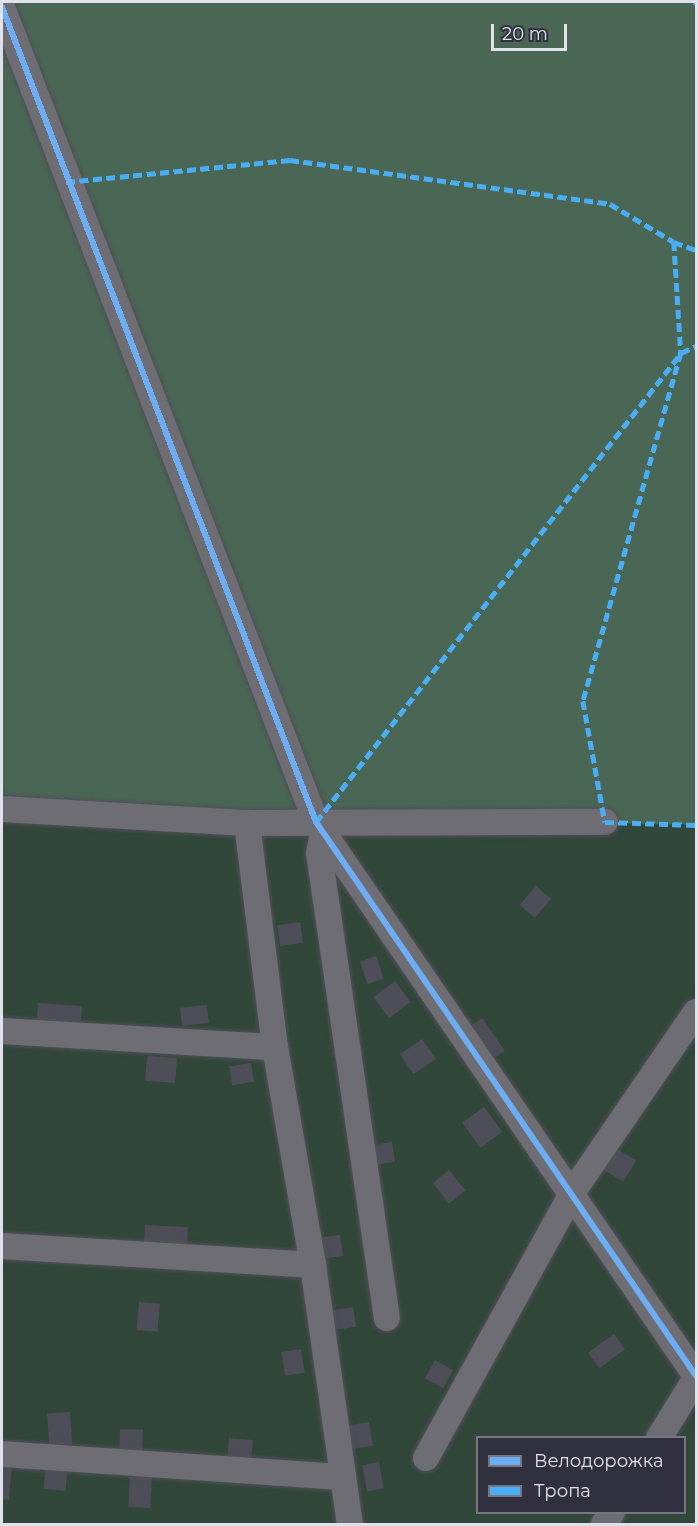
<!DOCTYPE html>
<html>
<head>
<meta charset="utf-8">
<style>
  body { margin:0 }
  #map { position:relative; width:698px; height:1526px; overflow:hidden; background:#34343c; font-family:Montserrat,sans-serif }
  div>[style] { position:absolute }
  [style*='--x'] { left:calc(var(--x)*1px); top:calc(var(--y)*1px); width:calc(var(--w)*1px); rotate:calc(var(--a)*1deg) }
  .green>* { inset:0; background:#304739 }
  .forest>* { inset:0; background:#4a6755 }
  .building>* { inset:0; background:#4e4e58; transform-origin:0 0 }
  .roads { filter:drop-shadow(0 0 2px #505057) drop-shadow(0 0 2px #505057) }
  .minor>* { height:26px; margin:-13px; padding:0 13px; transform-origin:13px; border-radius:13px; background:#6d6d73 }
  .quiet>* { height:4.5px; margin-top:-2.25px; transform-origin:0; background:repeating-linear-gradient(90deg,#49aef6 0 9px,transparent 0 13.5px) }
  .cycleway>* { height:6px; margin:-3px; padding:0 3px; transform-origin:3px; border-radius:3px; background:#6dadf4 }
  span { translate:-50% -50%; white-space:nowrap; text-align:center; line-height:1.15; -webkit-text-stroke:4.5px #30303f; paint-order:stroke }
  .frame { position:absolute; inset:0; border:3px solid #e1e1eb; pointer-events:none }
  .legend { position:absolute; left:476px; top:1436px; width:210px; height:78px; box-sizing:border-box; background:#30303f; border:2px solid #777784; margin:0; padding:8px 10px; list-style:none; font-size:18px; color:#e1e1eb }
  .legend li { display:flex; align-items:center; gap:12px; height:30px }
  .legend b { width:30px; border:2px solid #777784 }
  .scale { position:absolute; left:491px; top:24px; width:76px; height:27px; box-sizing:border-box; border:3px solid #e1e1eb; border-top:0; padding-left:8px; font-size:18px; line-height:21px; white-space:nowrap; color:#e1e1eb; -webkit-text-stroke:4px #30303f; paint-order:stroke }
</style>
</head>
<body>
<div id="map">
  <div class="green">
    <div style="clip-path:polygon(evenodd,2px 809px,696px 825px,696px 1524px,2px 1524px,2px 809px,478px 1438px,684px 1438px,684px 1512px,478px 1512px,478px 1438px)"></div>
  </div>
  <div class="forest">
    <div style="clip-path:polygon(5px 2px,696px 2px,696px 825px,2px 809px,2px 19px)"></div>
  </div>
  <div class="building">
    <div style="left:536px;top:886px;width:20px;height:25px;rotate:41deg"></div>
    <div style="left:300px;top:922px;width:21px;height:23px;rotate:82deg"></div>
    <div style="left:376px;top:956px;width:24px;height:17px;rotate:71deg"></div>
    <div style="left:395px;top:981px;width:26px;height:27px;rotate:53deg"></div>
    <div style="left:38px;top:1003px;width:44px;height:20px;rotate:4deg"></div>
    <div style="left:207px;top:1005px;width:18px;height:27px;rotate:84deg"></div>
    <div style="left:482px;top:1018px;width:40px;height:25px;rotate:55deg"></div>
    <div style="left:422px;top:1039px;width:24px;height:27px;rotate:55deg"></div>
    <div style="left:147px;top:1056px;width:30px;height:25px;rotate:4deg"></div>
    <div style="left:251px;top:1063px;width:19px;height:22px;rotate:81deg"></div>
    <div style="left:484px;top:1107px;width:31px;height:27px;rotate:54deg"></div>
    <div style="left:392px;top:1142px;width:20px;height:20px;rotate:81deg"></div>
    <div style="left:614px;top:1147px;width:26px;height:25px;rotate:31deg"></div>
    <div style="left:449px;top:1170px;width:26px;height:21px;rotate:51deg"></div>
    <div style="left:145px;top:1225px;width:43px;height:19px;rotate:3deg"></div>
    <div style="left:340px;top:1235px;width:21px;height:24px;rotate:82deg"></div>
    <div style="left:139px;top:1302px;width:21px;height:28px;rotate:5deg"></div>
    <div style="left:353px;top:1307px;width:20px;height:23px;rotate:81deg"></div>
    <div style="left:614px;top:1334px;width:19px;height:32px;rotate:54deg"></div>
    <div style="left:301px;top:1349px;width:24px;height:20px;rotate:81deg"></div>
    <div style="left:435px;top:1360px;width:21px;height:21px;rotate:29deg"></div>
    <div style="left:70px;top:1412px;width:32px;height:23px;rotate:86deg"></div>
    <div style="left:369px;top:1422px;width:24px;height:24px;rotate:81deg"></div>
    <div style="left:120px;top:1429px;width:23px;height:21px;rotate:2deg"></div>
    <div style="left:229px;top:1438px;width:24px;height:20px;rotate:5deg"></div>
    <div style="clip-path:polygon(2px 1461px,12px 1462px,9px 1500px,2px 1499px)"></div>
    <div style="left:46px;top:1462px;width:22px;height:27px;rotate:5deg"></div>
    <div style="left:379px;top:1462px;width:27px;height:17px;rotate:80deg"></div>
    <div style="left:130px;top:1475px;width:22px;height:32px;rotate:3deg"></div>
  </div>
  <div class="roads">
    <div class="minor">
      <div style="--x:2;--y:7;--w:873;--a:68.93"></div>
      <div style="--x:316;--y:822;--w:672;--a:55.55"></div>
      <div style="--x:2;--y:809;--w:245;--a:3.3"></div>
      <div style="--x:247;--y:823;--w:358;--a:-0.2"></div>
      <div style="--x:247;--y:823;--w:226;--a:82.9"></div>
      <div style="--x:275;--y:1047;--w:221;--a:80.1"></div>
      <div style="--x:313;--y:1265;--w:262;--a:81.9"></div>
      <div style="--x:323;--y:833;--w:20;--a:101"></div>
      <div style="--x:319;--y:853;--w:470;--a:81.7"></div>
      <div style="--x:2;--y:1031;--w:273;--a:3.4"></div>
      <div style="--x:2;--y:1246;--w:312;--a:3.5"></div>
      <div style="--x:659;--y:1438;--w:70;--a:-58.3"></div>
      <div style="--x:2;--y:1454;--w:341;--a:3.9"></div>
      <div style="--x:426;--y:1458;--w:303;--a:-61.1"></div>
      <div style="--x:572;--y:1193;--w:219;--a:-55.6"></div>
      <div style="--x:604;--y:1524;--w:14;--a:-56"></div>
    </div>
  </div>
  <div class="quiet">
    <div style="--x:694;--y:2;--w:2;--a:27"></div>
    <div style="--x:66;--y:182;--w:225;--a:-5.6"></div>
    <div style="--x:290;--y:160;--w:323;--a:7.8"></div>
    <div style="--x:610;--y:204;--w:74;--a:30.7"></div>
    <div style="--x:674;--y:242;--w:111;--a:86.4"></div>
    <div style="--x:681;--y:353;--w:362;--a:105.7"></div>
    <div style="--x:583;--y:701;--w:123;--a:79.7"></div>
    <div style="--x:605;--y:822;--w:91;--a:1.9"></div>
    <div style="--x:674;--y:242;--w:23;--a:20"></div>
    <div style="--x:316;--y:822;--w:594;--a:-52.11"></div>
    <div style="--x:681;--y:353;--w:17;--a:-25"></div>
  </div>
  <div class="cycleway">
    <div style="--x:2;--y:7;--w:873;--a:68.93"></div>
    <div style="--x:316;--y:822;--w:672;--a:55.55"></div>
  </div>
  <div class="frame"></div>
  <ul class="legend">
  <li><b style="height:8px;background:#6dadf4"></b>Велодорожка</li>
  <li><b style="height:8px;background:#49aef6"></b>Тропа</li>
  </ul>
  <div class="scale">20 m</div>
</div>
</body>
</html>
